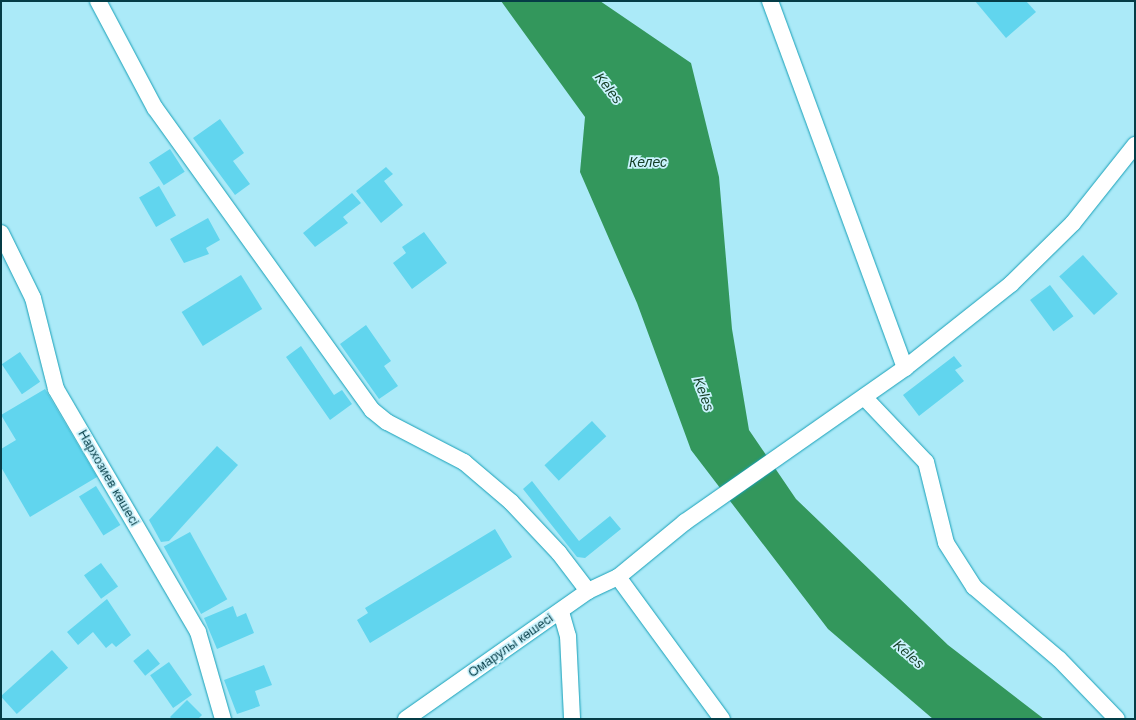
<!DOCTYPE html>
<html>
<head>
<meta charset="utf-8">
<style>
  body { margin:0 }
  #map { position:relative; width:1136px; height:720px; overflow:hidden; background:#abeaf8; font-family:Arial,sans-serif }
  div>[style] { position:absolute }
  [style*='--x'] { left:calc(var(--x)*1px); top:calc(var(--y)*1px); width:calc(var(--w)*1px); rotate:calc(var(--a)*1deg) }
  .water>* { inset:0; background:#33975c }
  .building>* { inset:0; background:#61d5ee; transform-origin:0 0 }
  .roads { filter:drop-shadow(0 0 1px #169fb7) drop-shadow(0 0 1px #169fb7) }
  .minor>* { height:16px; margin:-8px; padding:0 8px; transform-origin:8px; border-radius:8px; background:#fff }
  span { translate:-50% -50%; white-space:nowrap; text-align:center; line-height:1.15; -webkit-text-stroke:3.5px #caf3fd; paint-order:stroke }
  .street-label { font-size:13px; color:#053c46 }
  .water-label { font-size:14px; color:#143d24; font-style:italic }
  .frame { position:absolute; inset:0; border:2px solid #053c46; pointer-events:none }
</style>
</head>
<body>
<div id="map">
  <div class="water">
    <div style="clip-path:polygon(501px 1px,600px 1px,691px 63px,719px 177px,732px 329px,749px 430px,796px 499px,948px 645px,1044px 719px,933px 719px,828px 629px,691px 450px,637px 303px,580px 172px,585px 117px)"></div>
  </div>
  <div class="building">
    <div style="clip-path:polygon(975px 1px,1026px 1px,1036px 12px,1006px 38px)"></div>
    <div style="clip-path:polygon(220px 119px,244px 153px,233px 161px,250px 184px,235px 195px,193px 138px)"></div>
    <div style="left:170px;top:149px;width:27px;height:25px;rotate:57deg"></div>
    <div style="clip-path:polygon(386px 167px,393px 174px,384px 181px,403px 205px,381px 223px,356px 191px)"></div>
    <div style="left:159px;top:186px;width:34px;height:23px;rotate:60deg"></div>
    <div style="clip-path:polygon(352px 193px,361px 203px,343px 217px,348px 223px,315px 247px,303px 233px)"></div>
    <div style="clip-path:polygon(208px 218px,220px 240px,206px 248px,209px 254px,184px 263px,170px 239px)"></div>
    <div style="clip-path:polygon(424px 232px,447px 263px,412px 289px,393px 263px,406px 253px,402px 247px)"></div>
    <div style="left:1083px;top:255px;width:52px;height:32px;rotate:48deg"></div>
    <div style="left:241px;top:275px;width:40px;height:70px;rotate:58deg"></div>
    <div style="left:1050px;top:285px;width:39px;height:25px;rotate:53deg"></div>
    <div style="clip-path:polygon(366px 325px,391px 361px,384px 366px,398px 386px,379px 399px,340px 344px)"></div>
    <div style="clip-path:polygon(301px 346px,334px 395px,342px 390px,352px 404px,330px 420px,286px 357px)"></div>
    <div style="left:20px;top:352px;width:36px;height:22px;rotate:56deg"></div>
    <div style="clip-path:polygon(954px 356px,962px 366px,955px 370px,964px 381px,919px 416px,903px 395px)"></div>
    <div style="clip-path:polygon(45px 389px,97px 477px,30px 517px,1px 467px,1px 449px,16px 440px,1px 415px)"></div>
    <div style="left:592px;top:421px;width:21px;height:65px;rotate:47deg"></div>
    <div style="clip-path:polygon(217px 446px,238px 465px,169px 541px,161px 542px,149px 520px)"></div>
    <div style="clip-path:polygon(532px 481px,579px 541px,610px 516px,621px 529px,585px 558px,577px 557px,523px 489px)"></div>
    <div style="left:96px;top:486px;width:46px;height:20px;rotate:58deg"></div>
    <div style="clip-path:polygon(495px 529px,512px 557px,370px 643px,357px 620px,368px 613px,365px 608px)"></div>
    <div style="left:190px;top:532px;width:77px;height:30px;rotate:61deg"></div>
    <div style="left:101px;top:563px;width:29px;height:21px;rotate:54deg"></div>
    <div style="clip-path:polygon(107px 599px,131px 635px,116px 647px,112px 643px,106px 648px,93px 632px,78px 645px,67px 632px)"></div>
    <div style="clip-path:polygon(233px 606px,237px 617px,246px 613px,254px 633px,217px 649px,204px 618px)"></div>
    <div style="left:148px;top:649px;width:19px;height:19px;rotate:51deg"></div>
    <div style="left:52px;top:650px;width:24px;height:69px;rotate:48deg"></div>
    <div style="left:169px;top:662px;width:40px;height:23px;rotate:55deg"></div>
    <div style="clip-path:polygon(264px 665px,272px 685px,255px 691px,260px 706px,237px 714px,224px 680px)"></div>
    <div style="clip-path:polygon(187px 700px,202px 715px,198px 719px,172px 719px,170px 717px)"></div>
  </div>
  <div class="roads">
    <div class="minor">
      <div style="--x:98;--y:1;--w:121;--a:62"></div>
      <div style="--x:155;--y:108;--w:372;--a:54.3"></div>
      <div style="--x:372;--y:410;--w:19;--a:39"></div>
      <div style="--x:387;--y:422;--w:87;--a:27.5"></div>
      <div style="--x:464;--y:462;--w:62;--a:40.4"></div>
      <div style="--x:511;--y:502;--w:70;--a:46.7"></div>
      <div style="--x:559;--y:553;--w:48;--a:52.7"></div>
      <div style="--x:770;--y:1;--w:391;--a:69.8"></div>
      <div style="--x:1;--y:233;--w:72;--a:63.8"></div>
      <div style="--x:33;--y:298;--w:94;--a:75.8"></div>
      <div style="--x:56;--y:389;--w:281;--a:59.7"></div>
      <div style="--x:198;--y:632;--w:91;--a:74"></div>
      <div style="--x:864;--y:397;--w:90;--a:46.4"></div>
      <div style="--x:926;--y:462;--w:83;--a:76.1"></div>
      <div style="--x:946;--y:543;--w:52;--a:57.5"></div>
      <div style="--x:974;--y:587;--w:111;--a:40.3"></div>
      <div style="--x:1059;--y:659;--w:83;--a:46"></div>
      <div style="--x:618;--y:577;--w:176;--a:53.8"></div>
      <div style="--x:561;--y:612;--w:25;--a:74"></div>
      <div style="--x:568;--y:636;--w:83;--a:87.2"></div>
      <div style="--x:406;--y:719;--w:223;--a:-35.1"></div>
      <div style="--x:588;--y:591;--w:33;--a:-25"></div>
      <div style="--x:618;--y:577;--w:87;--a:-39.4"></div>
      <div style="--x:685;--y:522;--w:269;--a:-35"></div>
      <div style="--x:905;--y:368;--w:135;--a:-38.4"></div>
      <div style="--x:1011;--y:284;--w:87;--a:-44.5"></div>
      <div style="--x:1073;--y:223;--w:100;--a:-51.5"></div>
    </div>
  </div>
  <div class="street-label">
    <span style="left:108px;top:478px;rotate:60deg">Нархозиев көшесі</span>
    <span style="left:511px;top:646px;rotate:-35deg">Омарулы көшесі</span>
  </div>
  <div class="water-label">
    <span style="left:609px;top:88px;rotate:52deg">Keles</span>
    <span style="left:648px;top:162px">Келес</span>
    <span style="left:704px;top:394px;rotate:70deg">Keles</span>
    <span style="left:909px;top:654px;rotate:41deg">Keles</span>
  </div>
  <div class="frame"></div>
</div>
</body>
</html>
